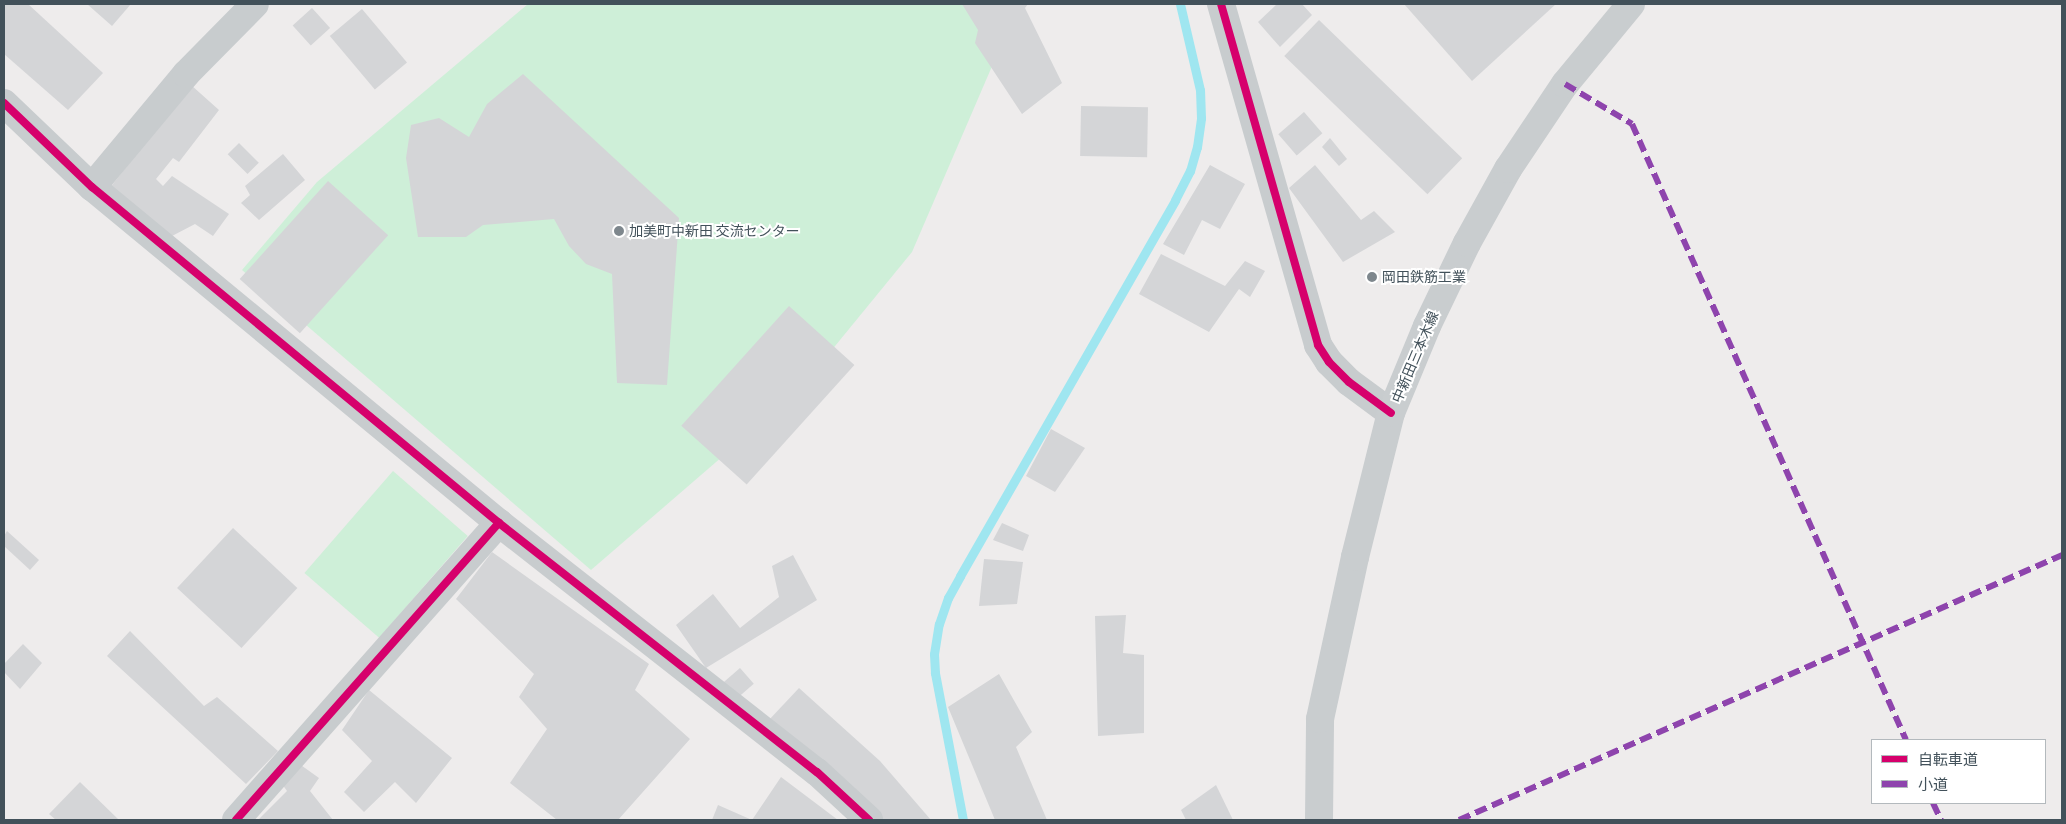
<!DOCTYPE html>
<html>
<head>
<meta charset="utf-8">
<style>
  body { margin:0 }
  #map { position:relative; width:2066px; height:824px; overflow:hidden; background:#eeecec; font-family:Commissioner,"Noto Sans JP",sans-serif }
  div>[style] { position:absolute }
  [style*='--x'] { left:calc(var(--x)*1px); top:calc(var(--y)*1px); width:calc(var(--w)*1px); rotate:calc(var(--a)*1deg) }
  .green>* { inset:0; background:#ceefd8; transform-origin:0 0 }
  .stream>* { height:9px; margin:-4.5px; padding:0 4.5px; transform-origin:4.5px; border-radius:4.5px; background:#9fe6f0 }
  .building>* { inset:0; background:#d4d5d7; transform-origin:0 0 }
  .minor>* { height:28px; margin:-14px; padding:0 14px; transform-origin:14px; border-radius:14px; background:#c8ccce }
  .secondary>* { height:28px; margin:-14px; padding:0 14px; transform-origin:14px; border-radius:14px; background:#c9cdcf }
  .quiet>* { height:6px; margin-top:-3px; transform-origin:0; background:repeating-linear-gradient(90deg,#8e44ad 0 12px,transparent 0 18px) }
  .cycleway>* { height:8px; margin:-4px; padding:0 4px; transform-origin:4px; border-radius:4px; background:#d6006c }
  .dots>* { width:14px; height:14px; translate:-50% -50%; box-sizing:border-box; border:2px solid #fff; border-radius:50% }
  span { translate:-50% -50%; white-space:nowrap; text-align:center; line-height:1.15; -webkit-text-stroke:4px #fff; paint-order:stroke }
  .poi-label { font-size:14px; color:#42515a }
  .left { translate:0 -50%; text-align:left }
  .street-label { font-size:14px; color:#42515a }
  .frame { position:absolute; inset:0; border:5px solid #42515a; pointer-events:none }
  .legend { position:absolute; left:1871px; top:739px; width:175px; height:65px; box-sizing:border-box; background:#fff; border:1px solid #b3b9bd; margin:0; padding:6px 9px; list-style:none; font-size:15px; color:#42515a }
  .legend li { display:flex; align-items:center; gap:10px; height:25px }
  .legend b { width:25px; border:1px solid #b3b9bd }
</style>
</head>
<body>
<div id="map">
  <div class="green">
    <div style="clip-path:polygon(528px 4px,970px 4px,999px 50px,912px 252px,831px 351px,730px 450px,591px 570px,242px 270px,317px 182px)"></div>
    <div style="left:393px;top:471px;width:99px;height:135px;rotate:41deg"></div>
  </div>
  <div class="stream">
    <div style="--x:963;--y:820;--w:150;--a:-100.8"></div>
    <div style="--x:935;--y:673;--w:19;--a:-93"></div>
    <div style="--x:934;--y:654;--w:30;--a:-81"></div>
    <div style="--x:939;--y:624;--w:28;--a:-71"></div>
    <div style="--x:948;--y:598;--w:25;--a:-61"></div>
    <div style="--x:960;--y:576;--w:433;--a:-60.2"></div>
    <div style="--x:1175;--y:200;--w:33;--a:-63"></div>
    <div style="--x:1190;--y:171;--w:25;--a:-74"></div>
    <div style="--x:1197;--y:147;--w:29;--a:-82"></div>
    <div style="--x:1201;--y:118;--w:28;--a:-92"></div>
    <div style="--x:1200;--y:90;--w:88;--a:-103.1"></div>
  </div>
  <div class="building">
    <div style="clip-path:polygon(4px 4px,28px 4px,103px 73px,68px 110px,4px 54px)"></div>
    <div style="clip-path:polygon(87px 4px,131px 4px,112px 26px)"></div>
    <div style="clip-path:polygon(962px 4px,1028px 4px,1025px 8px,1062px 83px,1022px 114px,975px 43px,978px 30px)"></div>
    <div style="clip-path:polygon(1277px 4px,1302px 4px,1312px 15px,1280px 47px,1258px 22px)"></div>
    <div style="clip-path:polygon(1404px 4px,1556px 4px,1472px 81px)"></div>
    <div style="left:312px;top:8px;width:27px;height:26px;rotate:48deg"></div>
    <div style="left:362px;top:9px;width:70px;height:42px;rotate:50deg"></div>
    <div style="left:1319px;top:20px;width:199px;height:50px;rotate:44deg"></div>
    <div style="clip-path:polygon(523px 74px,679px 218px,667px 385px,617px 383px,612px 274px,586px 264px,569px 246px,554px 219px,483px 225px,466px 237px,418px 237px,406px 158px,411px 125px,439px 118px,469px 137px,487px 104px)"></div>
    <div style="clip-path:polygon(191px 85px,219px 110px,179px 162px,173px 158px,156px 179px,163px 186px,172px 176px,229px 214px,213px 236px,195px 224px,172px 236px,109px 189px)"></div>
    <div style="left:1081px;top:106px;width:67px;height:50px;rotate:1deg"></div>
    <div style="left:1304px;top:112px;width:28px;height:34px;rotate:49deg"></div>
    <div style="clip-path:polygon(1330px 138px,1347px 159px,1339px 166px,1322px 147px)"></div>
    <div style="left:239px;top:143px;width:28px;height:16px;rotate:45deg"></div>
    <div style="clip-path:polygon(283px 154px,305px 180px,259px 220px,241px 203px,250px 195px,245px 186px)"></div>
    <div style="clip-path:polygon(1210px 165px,1245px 184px,1220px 229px,1202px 220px,1184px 255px,1163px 244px)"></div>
    <div style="clip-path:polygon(1315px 165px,1361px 220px,1374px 211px,1395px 232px,1343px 262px,1289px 188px)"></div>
    <div style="left:328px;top:181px;width:81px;height:132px;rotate:42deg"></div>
    <div style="clip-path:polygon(1161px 254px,1225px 286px,1245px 261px,1265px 271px,1250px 297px,1239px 289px,1209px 332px,1139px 294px)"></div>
    <div style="left:789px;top:306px;width:88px;height:161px;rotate:42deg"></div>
    <div style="clip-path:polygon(1051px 429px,1085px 448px,1055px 492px,1026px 476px)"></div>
    <div style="clip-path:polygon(1002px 523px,1029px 535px,1023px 551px,993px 540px)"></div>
    <div style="left:233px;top:528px;width:88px;height:82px;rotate:43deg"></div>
    <div style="clip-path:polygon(7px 531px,39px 560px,30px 570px,4px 546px,4px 536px)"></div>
    <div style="clip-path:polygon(492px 552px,649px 664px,635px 690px,690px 739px,618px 820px,557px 820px,510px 783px,547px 729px,519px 697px,534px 674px,456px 599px)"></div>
    <div style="clip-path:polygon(793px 555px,817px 600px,706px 668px,676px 625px,713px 594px,740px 628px,779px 597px,772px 566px)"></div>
    <div style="clip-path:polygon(984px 559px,1023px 562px,1017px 604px,979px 606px)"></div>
    <div style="clip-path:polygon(1126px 615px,1123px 653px,1144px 655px,1144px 733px,1098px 736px,1095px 616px)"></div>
    <div style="clip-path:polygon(130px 631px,204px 706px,217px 697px,278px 751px,246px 784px,107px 656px)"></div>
    <div style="clip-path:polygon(23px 644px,42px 663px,20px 689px,4px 672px,4px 664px)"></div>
    <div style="left:740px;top:668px;width:21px;height:24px;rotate:49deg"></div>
    <div style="clip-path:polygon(999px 674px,1032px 732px,1016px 747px,1047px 820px,995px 820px,948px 707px)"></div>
    <div style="clip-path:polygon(799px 688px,880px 761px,931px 820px,875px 820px,768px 721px)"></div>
    <div style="clip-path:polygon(369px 690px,452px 758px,416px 803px,395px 782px,364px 812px,344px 792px,372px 761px,342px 730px)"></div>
    <div style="clip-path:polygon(298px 763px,319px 778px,310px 791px,333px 820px,258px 820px,287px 791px,282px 784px)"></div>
    <div style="clip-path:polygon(781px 777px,838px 820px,712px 820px,718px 805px,752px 820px)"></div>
    <div style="clip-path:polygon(80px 782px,119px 820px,56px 820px,49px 814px)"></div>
    <div style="clip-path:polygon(1216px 785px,1233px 820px,1186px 820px,1181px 810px)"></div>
  </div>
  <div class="minor">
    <div style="--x:1221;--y:4;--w:355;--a:74.1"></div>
    <div style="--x:1318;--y:345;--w:20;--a:57"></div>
    <div style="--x:1329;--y:362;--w:28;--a:45"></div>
    <div style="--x:1349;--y:382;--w:52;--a:36.4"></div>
    <div style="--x:4;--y:103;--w:122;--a:43.7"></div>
    <div style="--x:92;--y:187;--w:528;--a:39.54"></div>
    <div style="--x:499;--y:523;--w:404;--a:38.1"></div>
    <div style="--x:817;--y:772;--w:71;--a:42.7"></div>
    <div style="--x:92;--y:187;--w:147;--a:-50.2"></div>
    <div style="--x:186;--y:74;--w:98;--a:-45.4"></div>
    <div style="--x:236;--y:820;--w:397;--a:-48.5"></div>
  </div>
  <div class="secondary">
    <div style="--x:1319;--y:820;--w:101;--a:-89.4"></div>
    <div style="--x:1320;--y:719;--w:166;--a:-77.8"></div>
    <div style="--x:1355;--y:557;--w:148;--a:-76"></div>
    <div style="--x:1391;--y:413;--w:94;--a:-67.5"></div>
    <div style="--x:1427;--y:326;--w:92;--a:-64.3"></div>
    <div style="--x:1467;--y:243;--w:85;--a:-61"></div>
    <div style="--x:1508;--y:169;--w:102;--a:-56.2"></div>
    <div style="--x:1565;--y:84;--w:104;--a:-50.5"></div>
  </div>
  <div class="quiet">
    <div style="--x:1565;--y:84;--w:78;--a:30.8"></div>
    <div style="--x:1632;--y:124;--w:674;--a:66.02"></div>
    <div style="--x:1933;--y:803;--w:19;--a:65"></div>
    <div style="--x:1459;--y:820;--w:659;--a:-23.72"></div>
  </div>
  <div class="cycleway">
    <div style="--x:1221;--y:4;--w:355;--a:74.1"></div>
    <div style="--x:1318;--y:345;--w:20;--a:57"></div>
    <div style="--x:1329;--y:362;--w:28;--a:45"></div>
    <div style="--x:1349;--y:382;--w:52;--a:36.4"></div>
    <div style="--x:4;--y:103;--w:122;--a:43.7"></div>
    <div style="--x:92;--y:187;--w:528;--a:39.54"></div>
    <div style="--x:499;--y:523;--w:404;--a:38.1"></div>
    <div style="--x:817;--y:772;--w:71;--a:42.7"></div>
    <div style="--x:236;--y:820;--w:397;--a:-48.5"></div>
  </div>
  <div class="dots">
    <div style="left:619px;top:231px;background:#7e878d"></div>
    <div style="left:1372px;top:277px;background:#7e878d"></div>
  </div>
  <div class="poi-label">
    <span class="left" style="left:629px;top:231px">加美町中新田 交流センター</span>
    <span class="left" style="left:1382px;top:277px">岡田鉄筋工業</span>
  </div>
  <div class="street-label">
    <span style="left:1415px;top:357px;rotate:-67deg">中新田三本木線</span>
  </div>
  <div class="frame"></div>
  <ul class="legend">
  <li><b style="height:6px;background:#d6006c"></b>自転車道</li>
  <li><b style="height:6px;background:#8e44ad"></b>小道</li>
  </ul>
</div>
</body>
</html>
